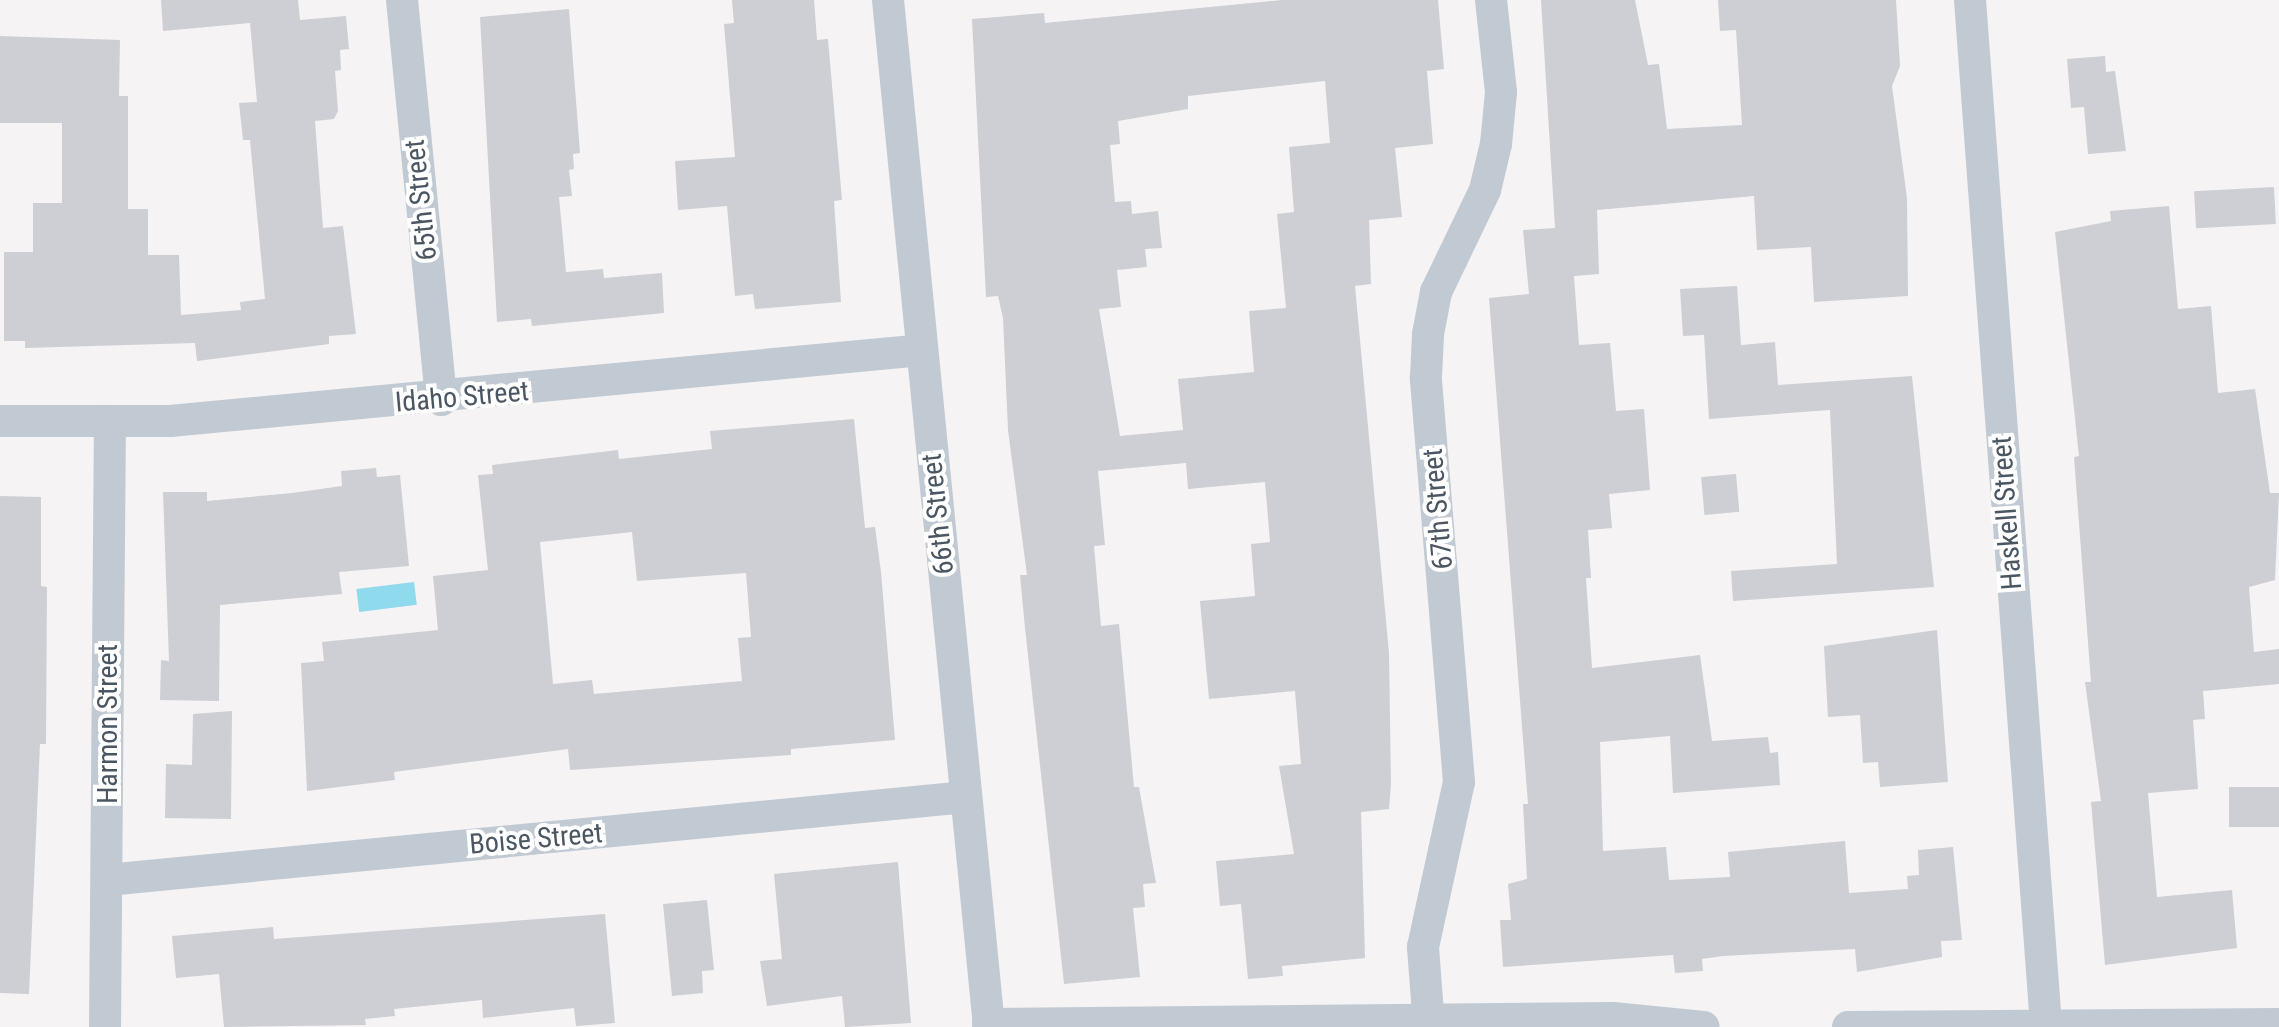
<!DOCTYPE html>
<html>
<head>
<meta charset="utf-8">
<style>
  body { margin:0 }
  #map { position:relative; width:2279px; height:1027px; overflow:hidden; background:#f5f3f3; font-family:"Roboto Condensed",sans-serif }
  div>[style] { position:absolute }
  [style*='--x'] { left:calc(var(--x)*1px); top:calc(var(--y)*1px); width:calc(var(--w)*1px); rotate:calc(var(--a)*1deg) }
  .water>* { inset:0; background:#90daee; transform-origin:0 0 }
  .building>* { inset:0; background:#cdcfd5; transform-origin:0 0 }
  .street>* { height:32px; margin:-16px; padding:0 16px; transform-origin:16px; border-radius:16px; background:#c1cad2 }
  span { translate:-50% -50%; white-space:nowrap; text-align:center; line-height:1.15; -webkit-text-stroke:8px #fff; paint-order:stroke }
  .street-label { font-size:28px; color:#4a5661 }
</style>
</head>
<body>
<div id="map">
  <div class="water">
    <div style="left:414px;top:582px;width:23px;height:58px;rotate:83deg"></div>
  </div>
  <div class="building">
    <div style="clip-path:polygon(161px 0,298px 0,300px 20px,346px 16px,349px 49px,340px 50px,341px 70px,335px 71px,338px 111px,334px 119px,315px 121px,323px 228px,343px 226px,356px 334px,329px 336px,329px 344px,197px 361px,195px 343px,25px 348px,25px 341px,4px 341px,4px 252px,33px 252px,33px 203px,62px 203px,62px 123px,0 123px,0 36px,120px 40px,119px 96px,128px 96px,128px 209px,148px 209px,148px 255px,179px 255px,181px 315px,241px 310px,240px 302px,265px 299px,250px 140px,243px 140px,239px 103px,257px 102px,250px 23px,163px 31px)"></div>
    <div style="clip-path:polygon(732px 0,814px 0,817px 40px,828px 39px,842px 200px,834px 201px,841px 302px,755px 309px,753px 294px,735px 296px,727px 206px,678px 210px,675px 161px,735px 157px,724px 24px,734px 23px)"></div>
    <div style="clip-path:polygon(evenodd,1282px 0,1438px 0,1444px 69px,1427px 71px,1433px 144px,1395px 148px,1402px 217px,1369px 220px,1371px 284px,1355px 286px,1389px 653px,1391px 784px,1389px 809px,1361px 812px,1365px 958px,1282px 966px,1283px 976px,1248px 979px,1241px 904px,1220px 906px,1216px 861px,1294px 854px,1279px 766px,1301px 764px,1295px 691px,1209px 699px,1200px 601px,1255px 596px,1251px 544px,1270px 542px,1265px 482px,1188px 489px,1186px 463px,1098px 471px,1105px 545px,1094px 546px,1101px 626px,1119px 624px,1134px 787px,1139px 787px,1156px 883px,1143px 884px,1145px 907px,1133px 908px,1140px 977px,1064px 984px,1025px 628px,1020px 575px,1027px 575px,1008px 430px,1003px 318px,998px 296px,986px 297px,972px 19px,1044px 13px,1045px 23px,1282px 0,1325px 81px,1330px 143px,1289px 147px,1294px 212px,1277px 214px,1286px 308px,1249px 311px,1254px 372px,1178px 379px,1183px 430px,1120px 436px,1099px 309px,1121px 307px,1117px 270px,1147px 267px,1145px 249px,1162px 248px,1158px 211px,1132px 214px,1131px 201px,1115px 202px,1110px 145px,1120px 144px,1118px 121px,1188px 109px,1188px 96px,1325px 81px)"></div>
    <div style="clip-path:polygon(1541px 0,1635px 0,1648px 65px,1659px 64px,1667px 129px,1742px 125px,1736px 30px,1720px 31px,1718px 0,1896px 0,1900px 66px,1892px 86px,1907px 198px,1908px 296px,1814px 302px,1811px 247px,1757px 250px,1754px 196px,1597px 210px,1599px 274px,1574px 276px,1579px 345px,1610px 343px,1616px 411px,1644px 409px,1650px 490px,1609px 494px,1612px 528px,1588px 530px,1591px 578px,1586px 578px,1592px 668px,1700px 655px,1712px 741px,1768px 737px,1770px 753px,1778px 752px,1780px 785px,1673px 793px,1670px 736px,1600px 742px,1603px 851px,1666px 847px,1669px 880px,1730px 877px,1728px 852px,1845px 841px,1849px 893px,1908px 889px,1907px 876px,1919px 875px,1918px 850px,1953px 847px,1962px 940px,1941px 941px,1942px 957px,1857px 972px,1855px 949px,1723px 956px,1702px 959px,1703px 971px,1675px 973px,1673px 955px,1503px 967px,1500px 920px,1511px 920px,1508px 884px,1527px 879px,1523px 804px,1528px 804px,1489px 298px,1529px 294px,1523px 230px,1555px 228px)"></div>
    <div style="clip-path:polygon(569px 9px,580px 153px,573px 154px,574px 169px,569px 170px,572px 196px,559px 197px,566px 272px,603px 269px,604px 278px,662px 273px,664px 313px,532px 326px,531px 319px,497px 322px,480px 17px)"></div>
    <div style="clip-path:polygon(2105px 56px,2106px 72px,2115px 71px,2126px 151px,2088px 154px,2084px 107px,2071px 108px,2067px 59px)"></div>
    <div style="left:2274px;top:187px;width:37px;height:80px;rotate:87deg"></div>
    <div style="clip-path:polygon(2169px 206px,2178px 309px,2211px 306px,2218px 393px,2255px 389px,2270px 493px,2279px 493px,2275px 580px,2249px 587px,2254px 652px,2279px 649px,2279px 684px,2203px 691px,2205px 719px,2193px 720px,2198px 789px,2148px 793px,2157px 897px,2232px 890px,2237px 948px,2105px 965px,2091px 802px,2101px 801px,2085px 682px,2091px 682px,2074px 457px,2079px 456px,2055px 232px,2111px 221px,2110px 211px)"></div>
    <div style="clip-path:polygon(1737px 286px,1741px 345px,1775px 342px,1778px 385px,1912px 376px,1934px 587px,1733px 601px,1731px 571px,1837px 564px,1830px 410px,1709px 419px,1704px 335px,1683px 336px,1680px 289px)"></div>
    <div style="clip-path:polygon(evenodd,854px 419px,865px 528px,875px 527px,881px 572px,895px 740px,791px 749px,791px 755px,570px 770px,568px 749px,394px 772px,395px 780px,307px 791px,301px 663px,324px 661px,322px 642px,438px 630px,433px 576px,488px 570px,478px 475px,493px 474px,492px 465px,618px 450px,619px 459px,712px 449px,710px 431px,854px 419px,632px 532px,637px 581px,746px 573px,751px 637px,738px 638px,742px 681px,594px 694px,592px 680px,553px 684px,540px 542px,632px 532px)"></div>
    <div style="clip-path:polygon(376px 468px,377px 477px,400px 475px,409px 566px,339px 572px,342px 594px,220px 605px,219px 701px,160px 700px,161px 660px,169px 661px,163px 492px,207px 492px,207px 501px,292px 493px,342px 486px,341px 471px)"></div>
    <div style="left:1736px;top:474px;width:38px;height:35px;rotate:85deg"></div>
    <div style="clip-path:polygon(0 496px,41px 497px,41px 586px,47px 587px,46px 744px,40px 744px,29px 994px,0 993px)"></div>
    <div style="clip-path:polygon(1937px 630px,1948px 782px,1880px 787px,1878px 762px,1863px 763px,1860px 715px,1828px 717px,1824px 646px)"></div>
    <div style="clip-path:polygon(232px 711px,231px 819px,165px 818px,166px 764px,192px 765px,193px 714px)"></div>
    <div style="left:2279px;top:787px;width:40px;height:50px;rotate:90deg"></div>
    <div style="clip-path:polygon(898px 862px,911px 1023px,845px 1027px,842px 996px,767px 1006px,760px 961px,782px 959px,774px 874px)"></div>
    <div style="clip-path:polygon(707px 900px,714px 970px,702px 971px,703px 993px,672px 996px,663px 904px)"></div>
    <div style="clip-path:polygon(605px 914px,615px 1023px,576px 1026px,574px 1008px,483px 1018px,482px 1000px,394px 1009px,395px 1016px,365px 1019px,366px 1025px,224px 1027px,219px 974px,176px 978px,172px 936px,273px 927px,274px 939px)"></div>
  </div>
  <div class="street">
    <div style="--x:402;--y:0;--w:402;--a:84.4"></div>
    <div style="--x:888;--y:0;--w:1032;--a:84.38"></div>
    <div style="--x:1970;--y:0;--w:1029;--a:85.76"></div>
    <div style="--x:0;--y:421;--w:170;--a:0"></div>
    <div style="--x:170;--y:421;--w:755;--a:-5.39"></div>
    <div style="--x:107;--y:880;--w:863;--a:-5.52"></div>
    <div style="--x:988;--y:1024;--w:625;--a:-0.55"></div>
    <div style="--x:1613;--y:1018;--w:91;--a:5.6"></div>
    <div style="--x:105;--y:1027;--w:606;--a:-89.53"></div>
    <div style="--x:1429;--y:1027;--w:80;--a:-94.3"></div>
    <div style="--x:1423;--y:947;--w:169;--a:-77.7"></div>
    <div style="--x:1459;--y:782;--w:406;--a:-94.7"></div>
    <div style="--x:1426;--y:377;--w:43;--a:-87.3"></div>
    <div style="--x:1428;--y:334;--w:43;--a:-79.2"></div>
    <div style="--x:1436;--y:292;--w:113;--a:-64.3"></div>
    <div style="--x:1485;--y:190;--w:47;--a:-76.6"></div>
    <div style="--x:1496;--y:144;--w:52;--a:-84.5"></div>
    <div style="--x:1501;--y:92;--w:93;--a:-96.2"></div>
    <div style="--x:1848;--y:1027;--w:431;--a:-0.4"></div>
  </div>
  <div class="street-label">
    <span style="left:421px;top:200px;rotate:-96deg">65th Street</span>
    <span style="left:462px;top:397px;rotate:-5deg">Idaho Street</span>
    <span style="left:1438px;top:509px;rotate:-95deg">67th Street</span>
    <span style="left:2007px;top:513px;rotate:-94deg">Haskell Street</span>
    <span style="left:938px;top:514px;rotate:-96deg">66th Street</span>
    <span style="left:108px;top:724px;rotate:-90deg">Harmon Street</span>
    <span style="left:536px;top:839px;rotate:-5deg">Boise Street</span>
  </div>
</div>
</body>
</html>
